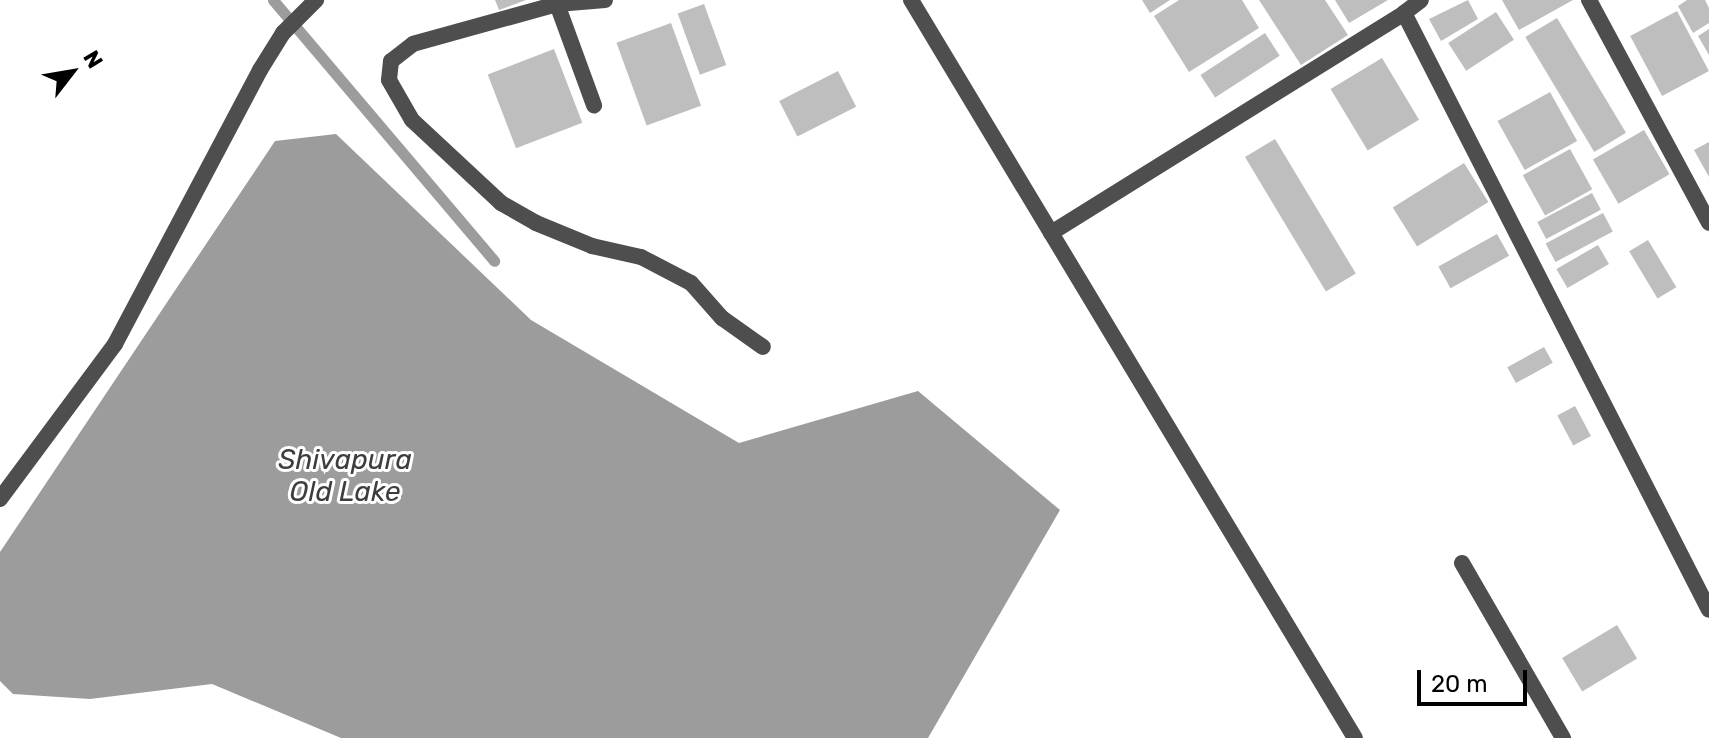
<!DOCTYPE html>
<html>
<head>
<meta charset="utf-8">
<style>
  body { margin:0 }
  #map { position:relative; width:1709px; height:738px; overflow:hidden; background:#fff; font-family:Rubik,sans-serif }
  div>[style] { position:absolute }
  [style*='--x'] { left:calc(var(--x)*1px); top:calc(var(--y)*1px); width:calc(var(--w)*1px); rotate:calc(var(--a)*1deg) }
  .water>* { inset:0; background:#9c9c9c }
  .stream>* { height:11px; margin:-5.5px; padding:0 5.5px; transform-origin:5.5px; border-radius:5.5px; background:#9c9c9c }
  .building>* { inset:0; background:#bebebe; transform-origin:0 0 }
  .minor>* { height:16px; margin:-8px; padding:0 8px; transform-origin:8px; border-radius:8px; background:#4e4e4e }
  span { translate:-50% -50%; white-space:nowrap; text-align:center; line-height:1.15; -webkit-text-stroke:6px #fff; paint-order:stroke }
  .water-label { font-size:28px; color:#3d3d3d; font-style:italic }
  .north { position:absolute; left:32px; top:32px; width:80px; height:80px; -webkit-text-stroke:6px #fff; paint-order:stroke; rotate:59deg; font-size:22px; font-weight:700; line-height:32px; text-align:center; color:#000 }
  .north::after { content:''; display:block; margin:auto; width:28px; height:36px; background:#000; clip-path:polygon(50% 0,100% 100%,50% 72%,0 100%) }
  .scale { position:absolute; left:1417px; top:670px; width:110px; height:36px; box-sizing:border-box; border:4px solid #000; border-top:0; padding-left:10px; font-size:24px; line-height:28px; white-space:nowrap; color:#000; -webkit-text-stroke:6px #fff; paint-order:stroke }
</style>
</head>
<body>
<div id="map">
  <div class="water">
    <div style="clip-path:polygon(336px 134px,531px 320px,739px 443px,918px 391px,1060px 510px,928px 738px,341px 738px,212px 684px,90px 699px,13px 694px,0 681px,0 552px,275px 141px)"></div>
  </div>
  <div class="stream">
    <div style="--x:273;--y:0;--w:342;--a:49.7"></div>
  </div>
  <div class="building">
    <div style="clip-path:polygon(495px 0,526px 0,499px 10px)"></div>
    <div style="clip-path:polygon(1142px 0,1170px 0,1150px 13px)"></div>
    <div style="clip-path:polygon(1179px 0,1242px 0,1259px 28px,1189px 72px,1154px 16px)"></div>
    <div style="clip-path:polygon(1259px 0,1325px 0,1348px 35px,1301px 65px)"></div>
    <div style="clip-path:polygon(1335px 0,1388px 0,1349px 23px)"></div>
    <div style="clip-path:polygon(1468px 0,1478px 19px,1441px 41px,1429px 19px)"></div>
    <div style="clip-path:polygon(1502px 0,1573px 0,1519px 30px)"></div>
    <div style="clip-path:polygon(1687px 0,1705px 0,1709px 8px,1709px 23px,1693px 33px,1678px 6px)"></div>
    <div style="left:704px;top:4px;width:65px;height:28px;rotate:70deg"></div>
    <div style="left:1677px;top:11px;width:68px;height:53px;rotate:62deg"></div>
    <div style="left:1496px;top:12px;width:33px;height:57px;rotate:57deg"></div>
    <div style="left:1557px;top:18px;width:134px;height:37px;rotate:59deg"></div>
    <div style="left:671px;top:23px;width:88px;height:58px;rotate:70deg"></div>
    <div style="clip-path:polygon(1709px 29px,1709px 55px,1698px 36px)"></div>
    <div style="left:1265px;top:33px;width:27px;height:77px;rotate:57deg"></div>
    <div style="left:554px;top:49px;width:79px;height:71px;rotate:69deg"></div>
    <div style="left:1382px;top:58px;width:72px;height:60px;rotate:59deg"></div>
    <div style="left:838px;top:71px;width:40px;height:66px;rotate:63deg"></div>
    <div style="left:1550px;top:92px;width:56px;height:60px;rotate:61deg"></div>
    <div style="left:1644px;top:130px;width:51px;height:59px;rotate:60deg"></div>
    <div style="left:1275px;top:139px;width:157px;height:35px;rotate:59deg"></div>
    <div style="clip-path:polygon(1709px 142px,1709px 177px,1694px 150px)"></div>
    <div style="left:1570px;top:149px;width:46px;height:54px;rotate:61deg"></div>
    <div style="left:1464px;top:163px;width:46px;height:84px;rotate:58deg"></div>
    <div style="left:1592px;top:193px;width:19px;height:62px;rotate:62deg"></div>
    <div style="left:1603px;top:213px;width:21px;height:65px;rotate:62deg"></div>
    <div style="left:1497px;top:234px;width:25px;height:67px;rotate:61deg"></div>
    <div style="left:1648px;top:240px;width:55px;height:22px;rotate:59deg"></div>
    <div style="left:1598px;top:245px;width:22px;height:48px;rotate:60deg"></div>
    <div style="left:1544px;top:347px;width:18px;height:42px;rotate:61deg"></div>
    <div style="left:1575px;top:406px;width:34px;height:20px;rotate:62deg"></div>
    <div style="left:1617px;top:625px;width:39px;height:64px;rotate:59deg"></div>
  </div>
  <div class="minor">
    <div style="--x:605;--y:0;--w:48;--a:175.2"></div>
    <div style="--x:557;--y:4;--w:149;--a:164.5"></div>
    <div style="--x:413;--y:44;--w:28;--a:142"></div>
    <div style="--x:391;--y:61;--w:19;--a:96"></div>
    <div style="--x:389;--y:80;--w:46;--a:60.1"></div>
    <div style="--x:412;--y:120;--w:122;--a:43"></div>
    <div style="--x:501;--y:203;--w:40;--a:29.7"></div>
    <div style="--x:536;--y:223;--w:61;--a:22.3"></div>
    <div style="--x:592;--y:246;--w:50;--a:12.7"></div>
    <div style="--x:641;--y:257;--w:56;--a:27.5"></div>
    <div style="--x:691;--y:283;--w:47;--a:48.5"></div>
    <div style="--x:722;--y:318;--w:50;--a:35.3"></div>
    <div style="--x:911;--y:0;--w:861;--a:58.97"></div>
    <div style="--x:1589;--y:0;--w:253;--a:61.7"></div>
    <div style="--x:557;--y:4;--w:108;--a:69.9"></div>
    <div style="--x:1404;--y:13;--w:21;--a:-37"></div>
    <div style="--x:1051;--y:233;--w:416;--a:-31.9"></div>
    <div style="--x:1404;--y:13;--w:670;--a:62.94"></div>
    <div style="--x:0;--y:499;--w:193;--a:-53.4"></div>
    <div style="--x:115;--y:344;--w:310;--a:-62.1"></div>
    <div style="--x:260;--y:70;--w:44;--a:-58.1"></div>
    <div style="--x:283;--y:33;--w:47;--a:-45"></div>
    <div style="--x:1462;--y:563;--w:202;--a:60"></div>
  </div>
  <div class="water-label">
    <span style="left:345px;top:476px">Shivapura<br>Old Lake</span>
  </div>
  <div class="north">N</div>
  <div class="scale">20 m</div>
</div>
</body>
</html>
